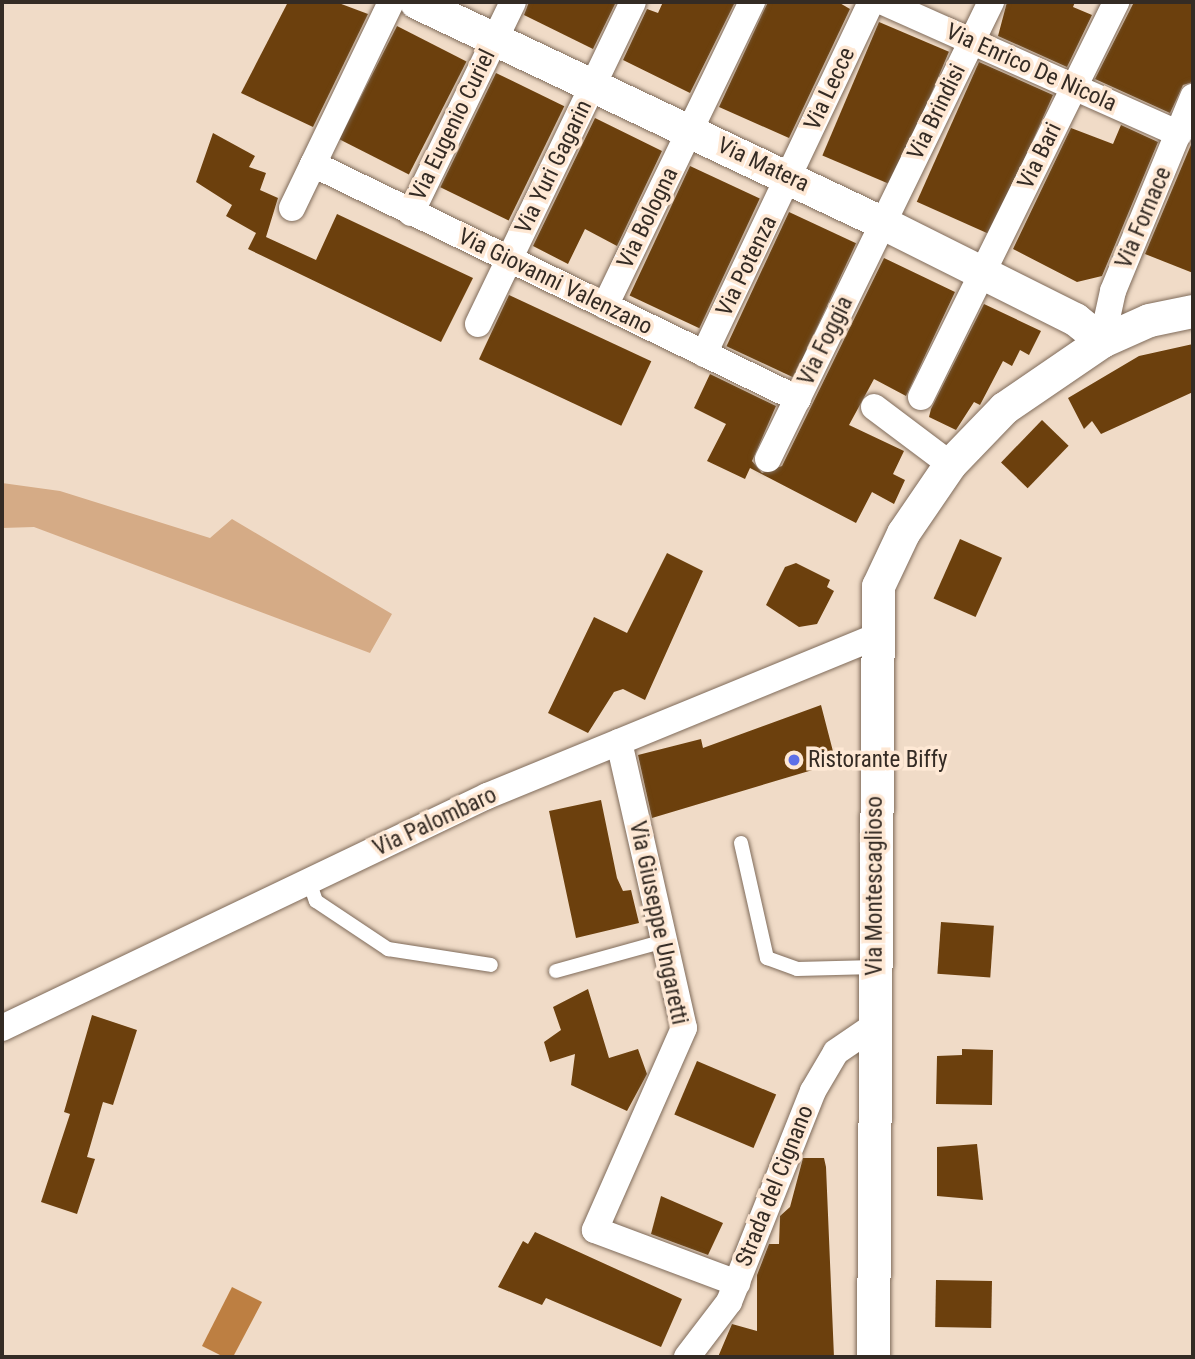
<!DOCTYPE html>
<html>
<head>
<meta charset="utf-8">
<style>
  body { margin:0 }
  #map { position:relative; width:1195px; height:1359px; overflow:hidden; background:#f0dbc7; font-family:"Roboto Condensed",sans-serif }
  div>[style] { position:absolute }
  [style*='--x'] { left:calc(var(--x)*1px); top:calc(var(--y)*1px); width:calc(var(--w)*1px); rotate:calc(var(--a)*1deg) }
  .green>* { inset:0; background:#d5ab86 }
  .water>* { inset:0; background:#bd7f42 }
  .building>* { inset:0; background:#6c400d; transform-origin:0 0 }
  .roads { filter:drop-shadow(0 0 2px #7f6b5a) drop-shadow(0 0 2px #7f6b5a) }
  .service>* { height:14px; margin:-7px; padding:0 7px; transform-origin:7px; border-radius:7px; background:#fff }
  .minor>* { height:26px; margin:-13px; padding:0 13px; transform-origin:13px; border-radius:13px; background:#fff }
  .tertiary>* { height:33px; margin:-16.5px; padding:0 16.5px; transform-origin:16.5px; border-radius:16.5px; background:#fff }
  .dots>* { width:19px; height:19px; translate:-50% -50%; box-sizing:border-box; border:4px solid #fee8d4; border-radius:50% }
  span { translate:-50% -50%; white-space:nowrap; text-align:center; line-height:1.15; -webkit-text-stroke:7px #fee8d4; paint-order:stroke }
  .street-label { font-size:23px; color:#342b24 }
  .poi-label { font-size:23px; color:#342b24 }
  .left { translate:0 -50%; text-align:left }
  .frame { position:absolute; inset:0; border:4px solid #342b24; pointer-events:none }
</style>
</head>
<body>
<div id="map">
  <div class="green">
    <div style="clip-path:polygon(2px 483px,60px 491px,210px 538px,232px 519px,392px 614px,370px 653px,34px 527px,2px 528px)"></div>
  </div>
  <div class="water">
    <div style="clip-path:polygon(232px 1287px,262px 1302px,233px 1357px,224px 1357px,202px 1346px)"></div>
  </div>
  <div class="building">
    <div style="clip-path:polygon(288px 2px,336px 2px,368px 14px,313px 127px,241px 93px)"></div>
    <div style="clip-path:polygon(529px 2px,616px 2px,593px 49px,524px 15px)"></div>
    <div style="clip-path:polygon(663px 2px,735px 2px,690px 93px,623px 60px,647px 9px,658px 13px)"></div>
    <div style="clip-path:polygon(768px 2px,838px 2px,850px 9px,789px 138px,719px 107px)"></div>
    <div style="clip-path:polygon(1007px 2px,1075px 2px,1073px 7px,1092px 15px,1067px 67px,998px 36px)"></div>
    <div style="clip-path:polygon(1134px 2px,1193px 2px,1193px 82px,1183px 85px,1170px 113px,1095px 79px)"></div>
    <div style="left:879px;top:22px;width:76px;height:145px;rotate:23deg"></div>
    <div style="left:397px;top:26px;width:78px;height:127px;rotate:27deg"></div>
    <div style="left:979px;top:62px;width:81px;height:153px;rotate:24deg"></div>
    <div style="left:496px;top:73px;width:76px;height:127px;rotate:26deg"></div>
    <div style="clip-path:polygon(595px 118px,662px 151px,617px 246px,585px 229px,568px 264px,533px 246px)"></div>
    <div style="clip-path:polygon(1121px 125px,1158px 142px,1102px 276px,1077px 282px,1013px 249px,1071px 128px,1113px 144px)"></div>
    <div style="clip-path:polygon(213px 133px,255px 156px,249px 167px,266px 173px,260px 190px,278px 198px,266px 237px,316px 260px,337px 214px,473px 278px,441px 342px,248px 249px,256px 233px,226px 216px,232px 205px,196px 182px)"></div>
    <div style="clip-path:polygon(1193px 140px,1193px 273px,1145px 254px)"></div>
    <div style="left:690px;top:166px;width:77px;height:143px;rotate:25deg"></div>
    <div style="left:789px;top:212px;width:74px;height:148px;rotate:25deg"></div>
    <div style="clip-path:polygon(884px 258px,955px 292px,906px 396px,874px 379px,849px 425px,904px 451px,893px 474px,905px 480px,894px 504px,872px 492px,856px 523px,750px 468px,745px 479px,707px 461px,726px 424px,694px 408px,710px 374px,776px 406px,752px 461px,762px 473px,782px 466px)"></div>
    <div style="left:509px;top:295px;width:157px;height:71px;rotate:25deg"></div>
    <div style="clip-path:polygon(984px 304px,1041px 331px,1029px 355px,1020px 350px,1012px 366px,1003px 361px,980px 405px,974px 402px,956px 430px,929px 417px,931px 409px)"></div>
    <div style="clip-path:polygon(1193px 344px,1193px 392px,1101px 434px,1092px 421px,1084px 429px,1068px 398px,1139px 356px)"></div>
    <div style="left:1042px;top:420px;width:37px;height:59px;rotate:44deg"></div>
    <div style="left:960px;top:539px;width:46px;height:65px;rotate:24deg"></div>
    <div style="clip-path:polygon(667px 553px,703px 571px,645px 700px,623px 689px,614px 692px,588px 733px,548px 713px,594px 617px,627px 633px)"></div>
    <div style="clip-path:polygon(796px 563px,830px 580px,827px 587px,834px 591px,817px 624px,799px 627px,766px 605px,785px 567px)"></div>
    <div style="clip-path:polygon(821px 705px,836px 763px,652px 818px,638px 755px,701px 739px,703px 748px)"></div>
    <div style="clip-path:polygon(601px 800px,617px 878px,623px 891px,631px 890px,639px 923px,576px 938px,549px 811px)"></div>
    <div style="left:941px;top:922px;width:53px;height:52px;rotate:4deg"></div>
    <div style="clip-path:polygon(588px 989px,609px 1058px,638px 1049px,647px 1074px,627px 1111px,571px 1085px,575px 1054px,550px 1062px,544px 1042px,561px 1030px,553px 1007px)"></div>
    <div style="clip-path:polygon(92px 1015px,137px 1030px,113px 1105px,103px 1102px,87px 1157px,95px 1159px,77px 1214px,41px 1202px,70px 1114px,64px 1112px)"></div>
    <div style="clip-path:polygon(962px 1049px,993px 1050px,992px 1105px,936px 1104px,937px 1056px,962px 1055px)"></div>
    <div style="left:697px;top:1061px;width:86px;height:58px;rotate:23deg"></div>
    <div style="clip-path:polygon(977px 1144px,983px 1200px,937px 1196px,937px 1147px)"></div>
    <div style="clip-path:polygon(803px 1158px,824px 1158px,826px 1167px,834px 1357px,718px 1357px,732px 1324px,757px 1331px,757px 1275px,769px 1244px,779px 1244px,780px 1216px,790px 1207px)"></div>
    <div style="clip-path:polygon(661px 1196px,723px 1223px,708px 1255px,651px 1234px)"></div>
    <div style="clip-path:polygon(535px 1232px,682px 1299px,661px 1347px,546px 1298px,542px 1305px,498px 1287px,523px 1241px,528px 1244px)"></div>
    <div style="left:936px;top:1280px;width:56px;height:47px;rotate:1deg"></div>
  </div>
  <div class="roads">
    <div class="service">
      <div style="--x:741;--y:843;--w:118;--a:77.3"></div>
      <div style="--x:767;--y:958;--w:32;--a:20"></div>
      <div style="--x:797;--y:969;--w:78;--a:-1.5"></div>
      <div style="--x:309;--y:881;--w:21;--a:71"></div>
      <div style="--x:316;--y:901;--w:87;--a:33.7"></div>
      <div style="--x:388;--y:949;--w:104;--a:8.8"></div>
      <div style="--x:556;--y:971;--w:112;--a:-15.5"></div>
    </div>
    <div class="minor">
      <div style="--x:883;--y:2;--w:324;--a:24"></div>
      <div style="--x:313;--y:164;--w:539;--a:25.85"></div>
      <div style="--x:292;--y:208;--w:229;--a:-64.3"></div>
      <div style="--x:411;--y:213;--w:234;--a:-64.2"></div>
      <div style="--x:605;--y:306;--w:338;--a:-64.2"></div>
      <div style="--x:478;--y:324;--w:357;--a:-64.3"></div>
      <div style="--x:1102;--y:341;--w:51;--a:-77.6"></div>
      <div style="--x:1113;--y:291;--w:210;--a:-67.6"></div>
      <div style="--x:704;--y:354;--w:390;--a:-64.6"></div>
      <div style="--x:921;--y:397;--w:441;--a:-63.7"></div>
      <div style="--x:874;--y:407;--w:95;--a:36.9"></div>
      <div style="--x:768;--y:459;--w:509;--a:-63.99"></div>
      <div style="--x:619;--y:742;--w:293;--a:77.2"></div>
      <div style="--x:684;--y:1028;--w:221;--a:113.8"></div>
      <div style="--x:595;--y:1230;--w:152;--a:20.5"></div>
      <div style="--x:2;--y:1028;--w:538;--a:-25.56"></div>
      <div style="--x:487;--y:796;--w:422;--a:-22.3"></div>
      <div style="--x:687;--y:1357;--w:69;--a:-52.6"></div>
      <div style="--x:729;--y:1302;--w:227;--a:-68.3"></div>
      <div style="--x:813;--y:1091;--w:45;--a:-59.5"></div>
      <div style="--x:836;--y:1052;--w:46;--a:-34.4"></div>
    </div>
    <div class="tertiary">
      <div style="--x:416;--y:2;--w:517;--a:25.33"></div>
      <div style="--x:883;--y:223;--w:215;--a:26.6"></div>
      <div style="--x:1075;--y:319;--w:35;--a:39"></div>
      <div style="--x:873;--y:1357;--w:771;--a:-89.63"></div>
      <div style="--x:878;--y:586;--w:59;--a:-64.7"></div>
      <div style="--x:903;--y:533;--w:83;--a:-55.7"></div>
      <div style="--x:950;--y:464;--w:78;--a:-46"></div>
      <div style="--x:1004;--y:408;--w:119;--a:-34.4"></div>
      <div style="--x:1102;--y:341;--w:51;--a:-24.1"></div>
      <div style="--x:1149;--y:320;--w:45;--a:-11.6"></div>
    </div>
  </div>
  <div class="dots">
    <div style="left:794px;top:760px;background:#5e70e7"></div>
  </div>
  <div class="street-label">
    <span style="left:1031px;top:68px;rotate:24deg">Via Enrico De Nicola</span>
    <span style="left:830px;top:89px;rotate:-65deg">Via Lecce</span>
    <span style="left:937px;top:112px;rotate:-64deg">Via Brindisi</span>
    <span style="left:453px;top:125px;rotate:-64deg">Via Eugenio Curiel</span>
    <span style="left:1040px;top:156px;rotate:-64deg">Via Bari</span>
    <span style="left:763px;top:165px;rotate:25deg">Via Matera</span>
    <span style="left:554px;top:167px;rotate:-64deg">Via Yuri Gagarin</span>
    <span style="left:648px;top:218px;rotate:-64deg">Via Bologna</span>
    <span style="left:1144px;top:218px;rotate:-67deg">Via Fornace</span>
    <span style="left:747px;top:266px;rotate:-64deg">Via Potenza</span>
    <span style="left:555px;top:282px;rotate:26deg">Via Giovanni Valenzano</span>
    <span style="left:826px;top:341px;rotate:-64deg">Via Foggia</span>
    <span style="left:435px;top:822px;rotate:-25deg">Via Palombaro</span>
    <span style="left:875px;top:886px;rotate:-90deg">Via Montescaglioso</span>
    <span style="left:658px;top:923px;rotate:78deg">Via Giuseppe Ungaretti</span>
    <span style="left:775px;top:1186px;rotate:-68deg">Strada del Cignano</span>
  </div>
  <div class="poi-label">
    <span class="left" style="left:808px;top:760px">Ristorante Biffy</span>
  </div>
  <div class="frame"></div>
</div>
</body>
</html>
